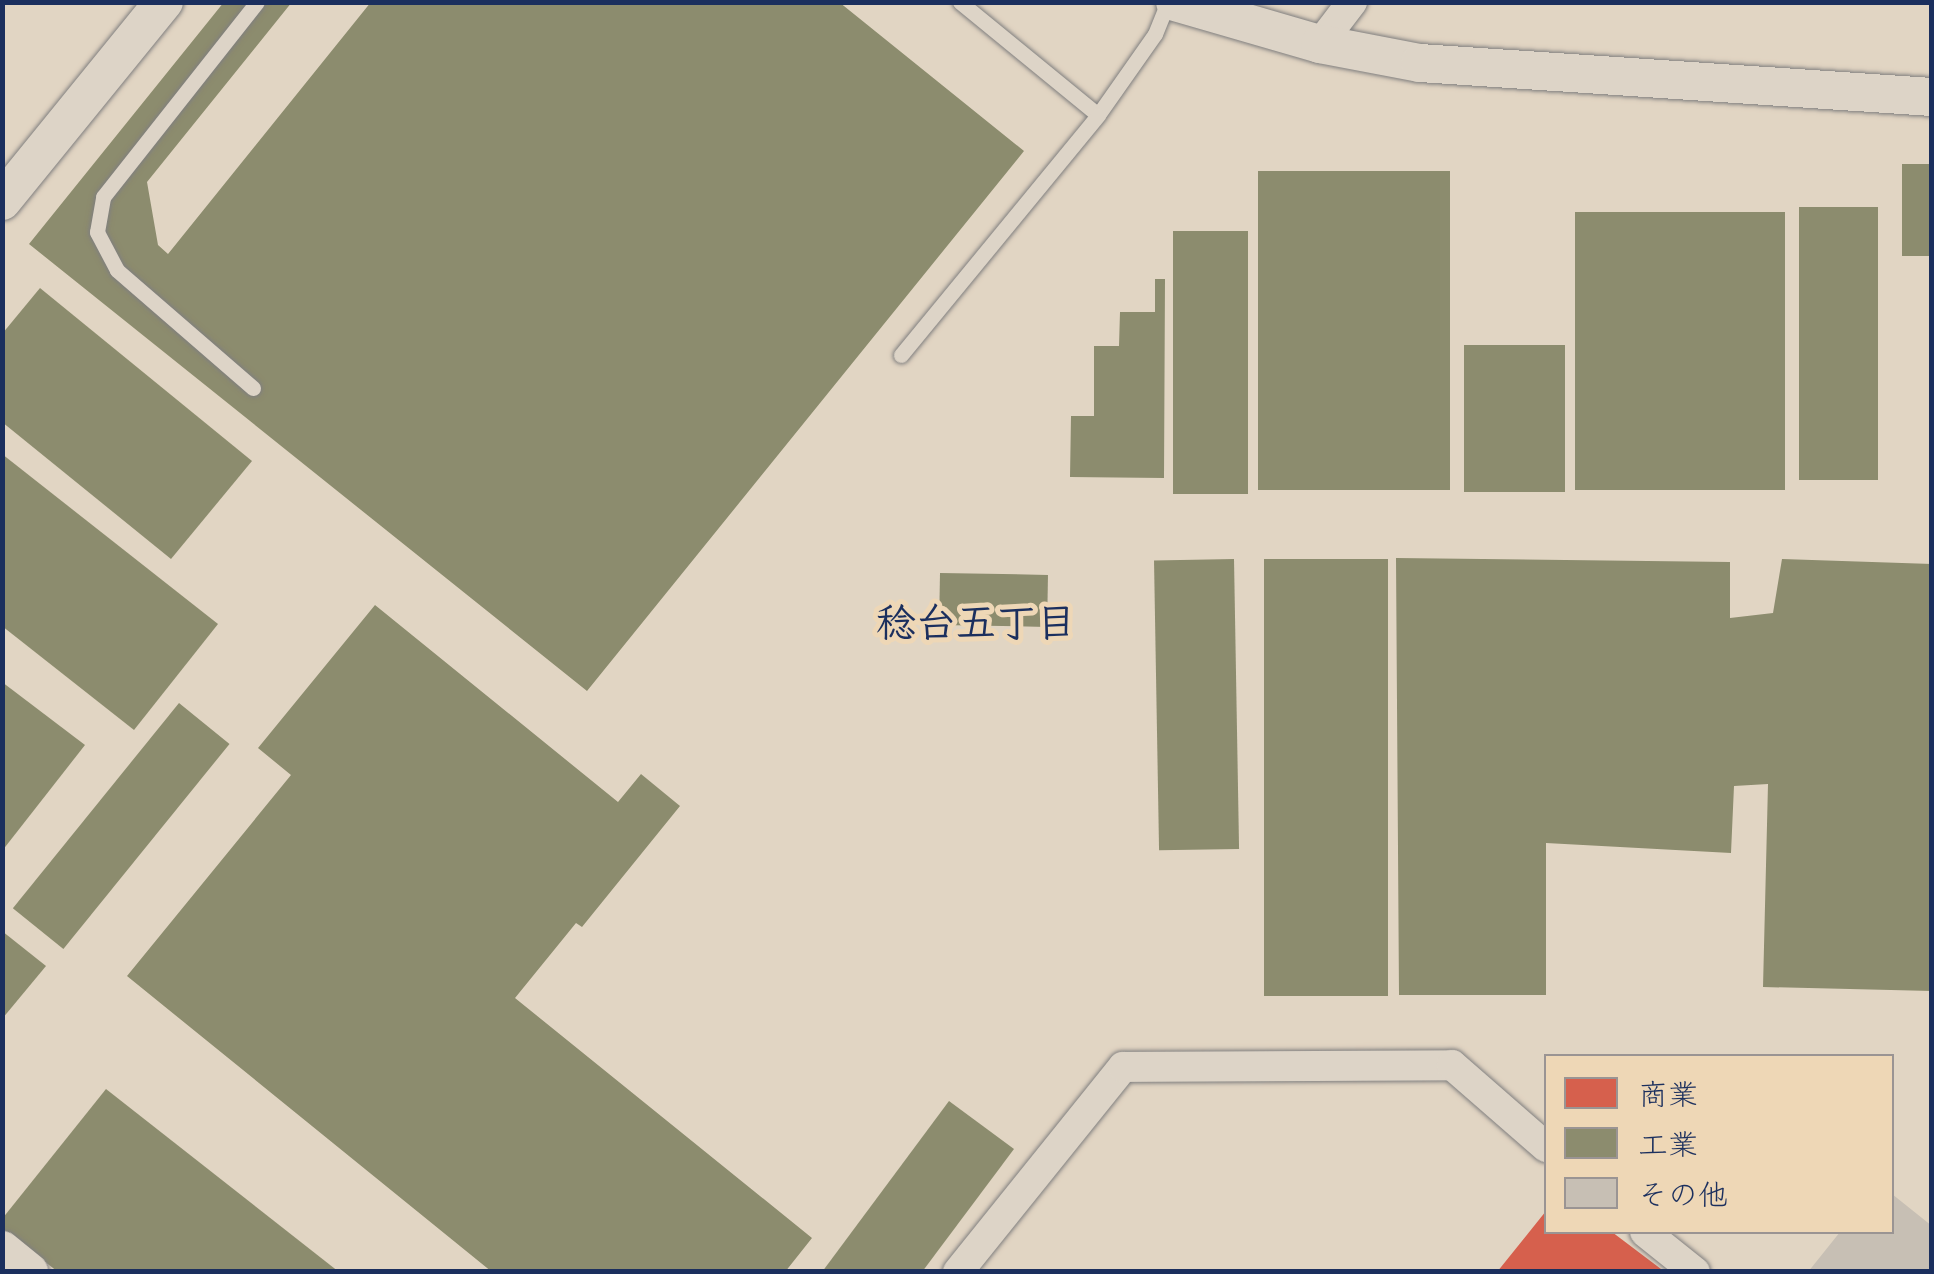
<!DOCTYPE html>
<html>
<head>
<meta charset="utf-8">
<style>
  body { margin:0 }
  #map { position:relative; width:1934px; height:1274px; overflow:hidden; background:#e1d5c3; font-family:Mynerve,"Klee One",sans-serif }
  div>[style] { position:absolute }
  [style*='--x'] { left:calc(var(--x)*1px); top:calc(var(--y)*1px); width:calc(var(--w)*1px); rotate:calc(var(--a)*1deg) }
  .shops>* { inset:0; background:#d6604d }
  .industry>* { inset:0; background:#8c8c6e; transform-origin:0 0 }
  .building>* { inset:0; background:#c7bfb4 }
  .roads { filter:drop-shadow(0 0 2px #807f7f) drop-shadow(0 0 2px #807f7f) }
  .service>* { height:15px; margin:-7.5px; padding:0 7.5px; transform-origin:7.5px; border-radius:7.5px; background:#ddd4c7 }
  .minor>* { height:30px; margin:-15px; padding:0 15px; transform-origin:15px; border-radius:15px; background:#ddd4c7 }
  .tertiary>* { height:38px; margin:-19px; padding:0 19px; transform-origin:19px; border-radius:19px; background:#ddd4c7 }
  span { translate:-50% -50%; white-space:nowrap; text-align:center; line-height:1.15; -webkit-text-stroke:10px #eed7b6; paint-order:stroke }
  .neighbourhood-label { font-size:40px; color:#1b2f5e; font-weight:700 }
  .frame { position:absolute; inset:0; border:5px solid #1b2f5e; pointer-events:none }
  .legend { position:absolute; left:1544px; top:1054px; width:350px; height:180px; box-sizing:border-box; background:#eed7b6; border:2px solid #9a9493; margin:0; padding:12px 18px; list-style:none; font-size:30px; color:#1b2f5e }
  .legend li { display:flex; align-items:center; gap:20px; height:50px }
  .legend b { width:50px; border:2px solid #9a9493 }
</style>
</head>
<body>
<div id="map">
  <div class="shops">
    <div style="clip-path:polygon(1546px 1211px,1546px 1232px,1612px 1232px,1665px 1272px,1497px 1272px)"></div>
  </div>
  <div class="industry">
    <div style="clip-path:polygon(224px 2px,292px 2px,147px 182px,158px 245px,168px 254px,371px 2px,839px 2px,1024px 151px,587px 691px,29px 244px)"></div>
    <div style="left:1902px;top:164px;width:30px;height:92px"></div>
    <div style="left:1450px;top:171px;width:319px;height:192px;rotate:90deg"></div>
    <div style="left:1799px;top:207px;width:79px;height:273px"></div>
    <div style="left:1785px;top:212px;width:278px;height:210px;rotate:90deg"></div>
    <div style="left:1173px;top:231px;width:75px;height:263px"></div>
    <div style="clip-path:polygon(1155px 279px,1165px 279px,1164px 478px,1070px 477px,1071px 416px,1094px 416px,1094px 346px,1119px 346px,1120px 312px,1155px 312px)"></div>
    <div style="clip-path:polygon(40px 288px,252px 461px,171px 559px,2px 422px,2px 334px)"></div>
    <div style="left:1464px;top:345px;width:101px;height:147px"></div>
    <div style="clip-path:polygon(2px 454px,218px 624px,134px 730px,2px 626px)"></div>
    <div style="clip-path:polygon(1396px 558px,1730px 562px,1730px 618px,1773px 613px,1782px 559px,1932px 564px,1932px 991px,1763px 987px,1768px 784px,1734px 786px,1731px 853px,1546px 843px,1546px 995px,1399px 995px)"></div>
    <div style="left:1234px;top:559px;width:290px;height:80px;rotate:89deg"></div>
    <div style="left:1264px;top:559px;width:124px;height:437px"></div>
    <div style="left:940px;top:573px;width:108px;height:52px;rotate:1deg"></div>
    <div style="clip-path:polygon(375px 605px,618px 802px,641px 774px,680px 806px,582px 927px,576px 923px,515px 998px,812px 1238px,785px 1272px,492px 1272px,127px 976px,291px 775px,258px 748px)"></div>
    <div style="clip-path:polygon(2px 682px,85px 745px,2px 851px)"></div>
    <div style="left:179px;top:703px;width:65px;height:264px;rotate:39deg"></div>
    <div style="clip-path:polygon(2px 931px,46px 966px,2px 1019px)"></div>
    <div style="clip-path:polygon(106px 1089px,339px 1272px,58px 1272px,2px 1228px,2px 1219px)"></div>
    <div style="clip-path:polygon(949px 1101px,1014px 1149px,922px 1272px,822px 1272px)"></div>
  </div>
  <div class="building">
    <div style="clip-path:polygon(1892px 1194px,1932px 1226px,1932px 1272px,1808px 1272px,1840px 1232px,1892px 1232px)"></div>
  </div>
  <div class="roads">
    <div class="service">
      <div style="--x:960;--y:2;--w:178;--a:39.3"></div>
      <div style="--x:1098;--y:115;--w:99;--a:-54.9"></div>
      <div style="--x:1155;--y:34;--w:35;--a:-68"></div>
      <div style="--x:901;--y:355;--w:310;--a:-50.6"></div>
      <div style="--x:253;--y:388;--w:180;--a:-139.1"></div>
      <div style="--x:117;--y:270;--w:43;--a:-117.8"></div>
      <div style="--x:97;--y:232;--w:36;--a:-80"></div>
      <div style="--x:103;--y:197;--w:248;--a:-51.7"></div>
    </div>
    <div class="minor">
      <div style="--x:1320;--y:44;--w:53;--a:-52.7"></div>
      <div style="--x:1645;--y:1232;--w:64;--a:38.7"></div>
      <div style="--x:958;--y:1272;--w:263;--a:-51.2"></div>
      <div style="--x:1123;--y:1067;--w:329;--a:-0.3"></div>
      <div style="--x:1452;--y:1065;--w:125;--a:41.1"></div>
    </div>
    <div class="tertiary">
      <div style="--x:1175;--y:2;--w:151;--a:16.2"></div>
      <div style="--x:1320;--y:44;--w:102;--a:10.8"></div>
      <div style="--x:1420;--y:63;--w:513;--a:3.8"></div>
      <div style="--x:2;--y:201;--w:257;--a:-50.9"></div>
      <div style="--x:2;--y:1250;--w:35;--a:39"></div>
    </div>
  </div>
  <div class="neighbourhood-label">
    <span style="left:976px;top:625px">稔台五丁目</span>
  </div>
  <div class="frame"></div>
  <ul class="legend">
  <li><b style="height:28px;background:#d6604d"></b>商業</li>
  <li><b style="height:28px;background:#8c8c6e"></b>工業</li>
  <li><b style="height:28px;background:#c7bfb4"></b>その他</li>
  </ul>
</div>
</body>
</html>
